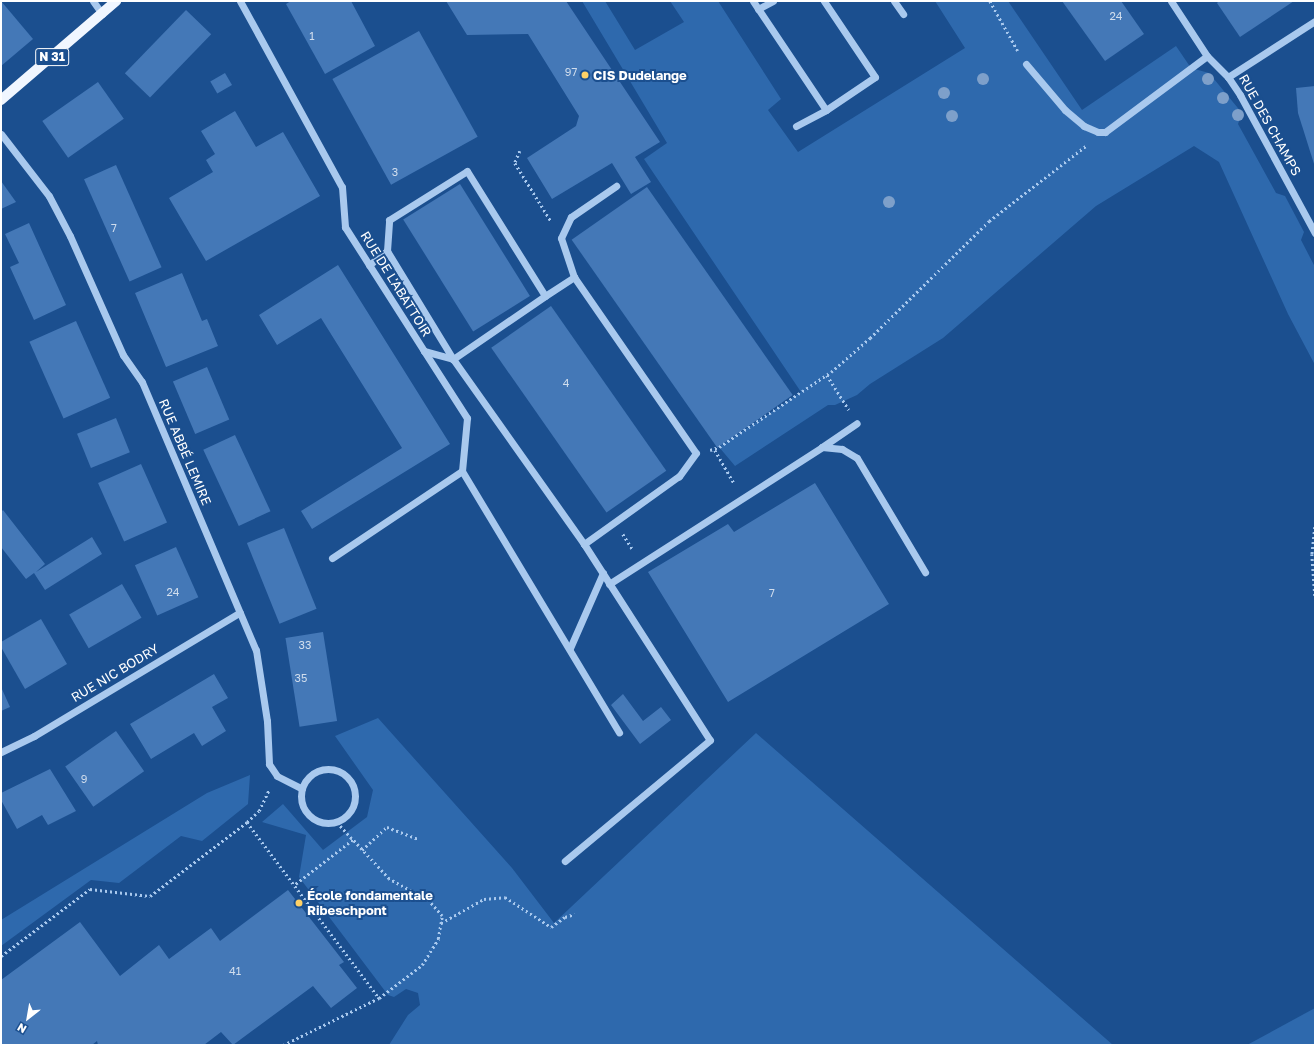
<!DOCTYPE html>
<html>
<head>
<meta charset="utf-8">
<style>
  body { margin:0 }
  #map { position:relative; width:1316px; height:1046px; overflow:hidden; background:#1b4f8f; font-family:"Golos Text",sans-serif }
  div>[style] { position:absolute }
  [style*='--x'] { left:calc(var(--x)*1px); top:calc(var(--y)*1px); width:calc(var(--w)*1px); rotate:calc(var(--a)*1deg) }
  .green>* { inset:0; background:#2e69ad }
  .building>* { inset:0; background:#4478b7; transform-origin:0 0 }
  .path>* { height:2.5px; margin-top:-1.25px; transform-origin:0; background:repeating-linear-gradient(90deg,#a9c9ee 0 2px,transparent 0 5px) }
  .minor>* { height:7px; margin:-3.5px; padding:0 3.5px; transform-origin:3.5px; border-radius:3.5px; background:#a9c9ee }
  .minor>.ring { margin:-3.5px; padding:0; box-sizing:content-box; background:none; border:7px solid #a9c9ee; border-radius:50% }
  .major>* { height:10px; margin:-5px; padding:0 5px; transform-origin:5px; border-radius:5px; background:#f0f6ff }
  .trees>* { width:12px; height:12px; margin:-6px; border-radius:50%; background:#7ea0ca }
  .dots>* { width:11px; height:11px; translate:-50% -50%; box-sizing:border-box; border:2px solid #1b4f8f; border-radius:50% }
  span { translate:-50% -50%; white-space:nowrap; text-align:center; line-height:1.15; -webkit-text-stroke:4px #1b4f8f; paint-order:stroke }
  .number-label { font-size:11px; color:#d0dded }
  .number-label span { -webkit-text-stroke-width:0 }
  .shield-label span { padding:1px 3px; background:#1b4f8f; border:1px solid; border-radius:3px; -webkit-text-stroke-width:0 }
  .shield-label { font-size:12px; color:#fff; font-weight:700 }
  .poi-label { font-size:13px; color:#fff; font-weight:700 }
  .left { translate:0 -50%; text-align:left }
  .street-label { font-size:13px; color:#fff }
  .frame { position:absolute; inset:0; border:2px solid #fff; pointer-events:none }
  .north { position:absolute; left:8px; top:998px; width:40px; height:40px; -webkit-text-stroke:3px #1b4f8f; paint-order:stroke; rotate:211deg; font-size:11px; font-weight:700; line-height:16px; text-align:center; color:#fff }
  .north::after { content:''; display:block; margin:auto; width:14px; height:18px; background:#fff; clip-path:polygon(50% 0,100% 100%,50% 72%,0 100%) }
</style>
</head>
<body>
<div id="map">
  <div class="green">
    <div style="clip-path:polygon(582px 1px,605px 1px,635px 50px,684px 22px,670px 1px,718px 1px,781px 99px,768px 110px,798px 152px,965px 48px,935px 1px,1008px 1px,1082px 110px,1176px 46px,1191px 68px,1209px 73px,1242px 113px,1238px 124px,1276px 193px,1285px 196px,1304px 232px,1301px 240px,1315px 267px,1315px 365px,1288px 314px,1219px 162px,1194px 146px,1096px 206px,943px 338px,870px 384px,857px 395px,835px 405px,828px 405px,735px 466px,719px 447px,801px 392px,644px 159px,667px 143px)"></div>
    <div style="clip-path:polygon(378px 718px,512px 868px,554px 923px,756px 733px,1113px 1045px,389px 1045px,408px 1015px,420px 1005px,418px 993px,406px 989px,394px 997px,388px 995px,299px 877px,306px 835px,262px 822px,283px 804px,323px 850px,367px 817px,373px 790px,335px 736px)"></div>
    <div style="clip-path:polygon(250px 775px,248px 804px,202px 841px,181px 836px,119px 883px,91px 880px,1px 946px,1px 920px,207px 793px)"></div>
    <div style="clip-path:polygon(1315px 1008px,1315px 1045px,1247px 1045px)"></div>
  </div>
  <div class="building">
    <div style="clip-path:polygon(1px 1px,33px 39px,1px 66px)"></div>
    <div style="clip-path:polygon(291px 1px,351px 1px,375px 46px,325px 74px,286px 4px)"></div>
    <div style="clip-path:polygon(446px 1px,566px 1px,660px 142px,635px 157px,651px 182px,631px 194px,612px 163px,552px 199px,527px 158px,576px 126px,579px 116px,528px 34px,467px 35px)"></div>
    <div style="clip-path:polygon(1062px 1px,1121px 1px,1144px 34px,1105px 61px)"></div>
    <div style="clip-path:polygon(1219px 1px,1294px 1px,1240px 37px,1217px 3px)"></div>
    <div style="left:186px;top:10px;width:35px;height:88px;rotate:44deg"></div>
    <div style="left:419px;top:31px;width:121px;height:99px;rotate:61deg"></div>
    <div style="left:225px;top:73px;width:14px;height:17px;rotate:60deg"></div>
    <div style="left:98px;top:82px;width:45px;height:68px;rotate:55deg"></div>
    <div style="clip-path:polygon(1315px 86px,1315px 167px,1298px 113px,1296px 88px)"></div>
    <div style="clip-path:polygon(235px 111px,256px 147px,283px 132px,320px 196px,206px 261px,169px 198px,213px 172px,206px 160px,215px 154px,201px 131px)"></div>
    <div style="left:116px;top:165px;width:112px;height:35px;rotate:66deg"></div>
    <div style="clip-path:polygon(1px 181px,16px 202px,1px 209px)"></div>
    <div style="left:460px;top:184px;width:132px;height:67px;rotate:58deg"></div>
    <div style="left:647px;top:187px;width:254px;height:92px;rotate:55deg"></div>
    <div style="clip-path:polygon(29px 223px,66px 305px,34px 320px,10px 267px,19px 263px,5px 234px)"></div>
    <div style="clip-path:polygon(338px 265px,450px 444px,312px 529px,301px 511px,402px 448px,321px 318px,277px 345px,259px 315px)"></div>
    <div style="clip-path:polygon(182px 273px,202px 321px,207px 319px,218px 346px,166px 367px,135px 293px)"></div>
    <div style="left:551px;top:306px;width:201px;height:73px;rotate:55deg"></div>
    <div style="left:76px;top:321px;width:84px;height:51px;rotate:66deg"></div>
    <div style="left:207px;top:367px;width:57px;height:37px;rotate:67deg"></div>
    <div style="left:116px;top:418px;width:37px;height:42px;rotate:68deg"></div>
    <div style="left:235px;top:435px;width:84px;height:35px;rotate:65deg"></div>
    <div style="left:141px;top:464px;width:64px;height:47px;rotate:66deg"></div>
    <div style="clip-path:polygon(815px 483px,889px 604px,728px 702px,648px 572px,728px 524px,734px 532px)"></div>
    <div style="clip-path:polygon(3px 510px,45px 564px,36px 572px,92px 537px,102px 554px,45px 590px,34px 573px,26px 579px,1px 547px,1px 512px)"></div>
    <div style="left:284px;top:528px;width:87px;height:40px;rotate:68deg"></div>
    <div style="left:176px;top:547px;width:55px;height:45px;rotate:66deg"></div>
    <div style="left:122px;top:584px;width:39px;height:61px;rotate:60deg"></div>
    <div style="clip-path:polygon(41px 619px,67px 664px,25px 689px,1px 647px,1px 642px)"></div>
    <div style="left:323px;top:632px;width:90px;height:38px;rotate:81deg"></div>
    <div style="clip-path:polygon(214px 674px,228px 698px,212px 707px,226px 731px,202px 746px,194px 733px,151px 759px,130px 724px)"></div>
    <div style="clip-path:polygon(1px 687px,10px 707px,1px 711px)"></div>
    <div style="clip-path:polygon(623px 694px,643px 721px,661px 707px,671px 720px,640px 744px,611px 705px)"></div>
    <div style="left:116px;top:731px;width:49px;height:62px;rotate:55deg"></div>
    <div style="clip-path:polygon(50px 769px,76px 811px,48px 825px,42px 815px,17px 829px,1px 800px,1px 793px)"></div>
    <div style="clip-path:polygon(288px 890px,344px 962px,339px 965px,357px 988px,331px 1008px,313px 986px,233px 1045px,221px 1032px,204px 1045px,98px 1045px,97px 1041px,92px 1045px,1px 1045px,1px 980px,80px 922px,120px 976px,159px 945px,169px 959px,211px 928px,220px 941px)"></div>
  </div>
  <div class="path">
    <div style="--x:990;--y:1;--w:57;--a:60.8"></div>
    <div style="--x:520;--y:151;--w:13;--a:113"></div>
    <div style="--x:515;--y:163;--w:68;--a:58.2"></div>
    <div style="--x:827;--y:375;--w:41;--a:57.8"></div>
    <div style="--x:710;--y:450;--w:9;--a:-18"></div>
    <div style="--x:719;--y:447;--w:135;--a:-33.8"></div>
    <div style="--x:831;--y:372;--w:52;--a:-41.1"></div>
    <div style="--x:870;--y:338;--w:167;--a:-44.5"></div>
    <div style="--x:989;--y:221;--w:124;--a:-37.8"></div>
    <div style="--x:715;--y:450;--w:39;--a:60"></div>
    <div style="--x:1315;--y:527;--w:27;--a:96"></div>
    <div style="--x:1312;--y:554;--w:42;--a:85.9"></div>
    <div style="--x:623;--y:534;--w:19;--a:58"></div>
    <div style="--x:247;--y:822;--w:16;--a:-43"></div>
    <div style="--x:259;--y:811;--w:23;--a:-65"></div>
    <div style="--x:337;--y:822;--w:24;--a:48"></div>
    <div style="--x:362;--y:850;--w:34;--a:-43"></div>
    <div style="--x:387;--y:827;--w:34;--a:21"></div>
    <div style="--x:441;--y:923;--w:49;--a:-29.2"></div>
    <div style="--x:484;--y:899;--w:21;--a:-5"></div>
    <div style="--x:505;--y:897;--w:55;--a:33.1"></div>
    <div style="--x:551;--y:927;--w:17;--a:-36"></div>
    <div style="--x:565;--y:917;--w:10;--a:-17"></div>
    <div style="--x:1;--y:956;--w:111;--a:-37"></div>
    <div style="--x:90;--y:889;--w:60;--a:6.7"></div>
    <div style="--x:150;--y:896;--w:122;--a:-37.3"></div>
    <div style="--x:247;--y:822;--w:220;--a:53.1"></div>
    <div style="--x:283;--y:1045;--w:107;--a:-26.1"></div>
    <div style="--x:379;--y:998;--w:54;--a:-37.5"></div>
    <div style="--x:422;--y:965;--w:31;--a:-58"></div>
    <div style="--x:438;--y:939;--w:23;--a:-80"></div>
    <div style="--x:442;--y:916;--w:20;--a:-131"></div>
    <div style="--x:429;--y:901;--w:46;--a:-151.2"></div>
    <div style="--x:389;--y:879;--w:53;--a:-132.7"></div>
    <div style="--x:353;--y:840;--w:73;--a:142.2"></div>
  </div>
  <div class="minor">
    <div style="--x:93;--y:1;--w:16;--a:55"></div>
    <div style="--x:240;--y:1;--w:212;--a:61.3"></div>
    <div style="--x:342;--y:187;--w:40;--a:85.7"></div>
    <div style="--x:345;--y:227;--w:147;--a:57.5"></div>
    <div style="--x:424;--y:351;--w:30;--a:15"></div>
    <div style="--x:453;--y:359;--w:227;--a:54.7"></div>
    <div style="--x:584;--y:544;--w:233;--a:57.3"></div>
    <div style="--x:710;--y:740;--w:189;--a:140.2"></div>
    <div style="--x:753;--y:1;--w:131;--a:56.2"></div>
    <div style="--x:826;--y:110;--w:59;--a:-34"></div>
    <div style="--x:875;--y:77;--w:92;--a:-123.9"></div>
    <div style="--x:894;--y:1;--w:16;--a:55"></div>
    <div style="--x:1171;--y:1;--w:66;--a:56.8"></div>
    <div style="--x:1207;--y:56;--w:30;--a:45"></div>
    <div style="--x:1228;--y:77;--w:22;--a:56"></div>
    <div style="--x:1240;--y:95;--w:157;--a:61.5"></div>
    <div style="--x:758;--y:9;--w:17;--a:-28"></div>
    <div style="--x:1026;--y:64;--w:60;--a:49.7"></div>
    <div style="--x:1065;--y:110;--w:25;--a:40"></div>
    <div style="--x:1084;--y:126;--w:15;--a:23"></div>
    <div style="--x:1098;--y:132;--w:7;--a:0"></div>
    <div style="--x:1105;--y:132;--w:127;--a:-36.7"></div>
    <div style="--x:1228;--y:77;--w:103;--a:-32.8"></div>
    <div style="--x:796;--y:126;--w:34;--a:-28"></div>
    <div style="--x:1;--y:134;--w:78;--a:52.3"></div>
    <div style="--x:49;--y:196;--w:45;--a:62.3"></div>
    <div style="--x:70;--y:236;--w:130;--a:66"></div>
    <div style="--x:123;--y:355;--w:33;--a:55"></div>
    <div style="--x:142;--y:382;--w:291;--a:67"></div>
    <div style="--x:256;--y:650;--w:72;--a:81.2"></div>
    <div style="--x:267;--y:721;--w:43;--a:87.3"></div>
    <div style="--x:269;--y:764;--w:14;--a:56"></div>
    <div style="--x:277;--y:776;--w:28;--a:27"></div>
    <div style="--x:369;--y:265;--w:23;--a:-38"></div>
    <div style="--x:574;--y:277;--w:41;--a:-108.4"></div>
    <div style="--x:561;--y:238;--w:23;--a:-65"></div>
    <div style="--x:571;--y:217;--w:55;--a:-34.6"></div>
    <div style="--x:545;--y:296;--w:112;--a:145.6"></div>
    <div style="--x:453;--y:359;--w:127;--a:-121.4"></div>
    <div style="--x:387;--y:251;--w:31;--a:-86"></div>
    <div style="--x:389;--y:220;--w:92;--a:-32.1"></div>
    <div style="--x:467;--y:171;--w:147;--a:58"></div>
    <div style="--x:545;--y:296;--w:35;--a:-33"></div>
    <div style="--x:574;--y:277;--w:214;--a:55.3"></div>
    <div style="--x:696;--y:453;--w:29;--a:126"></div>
    <div style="--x:679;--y:476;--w:117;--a:144.4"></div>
    <div style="--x:822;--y:447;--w:42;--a:-34.4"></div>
    <div style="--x:462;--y:471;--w:305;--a:59"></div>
    <div style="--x:332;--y:558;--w:156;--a:-33.8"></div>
    <div style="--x:462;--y:471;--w:53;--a:-84.6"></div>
    <div style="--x:467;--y:418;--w:80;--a:-122.7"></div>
    <div style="--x:609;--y:584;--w:253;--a:-32.7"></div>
    <div style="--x:822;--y:447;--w:20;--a:6"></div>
    <div style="--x:842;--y:449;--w:17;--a:31"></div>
    <div style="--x:857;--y:458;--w:133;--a:59.2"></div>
    <div style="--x:570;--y:648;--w:82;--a:-66.3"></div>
    <div style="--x:1;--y:752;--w:37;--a:-26"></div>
    <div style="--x:34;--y:736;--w:240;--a:-31"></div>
    <div class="ring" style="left:301px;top:769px;width:47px;height:47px"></div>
  </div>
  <div class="major">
    <div style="--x:1;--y:100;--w:152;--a:-40.7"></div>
  </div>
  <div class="trees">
    <div style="left:983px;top:79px"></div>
    <div style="left:1208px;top:79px"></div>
    <div style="left:944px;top:93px"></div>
    <div style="left:1223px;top:98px"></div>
    <div style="left:1238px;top:115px"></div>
    <div style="left:952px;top:116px"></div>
    <div style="left:889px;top:202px"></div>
  </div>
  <div class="dots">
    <div style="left:585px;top:75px;background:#ffd166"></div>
    <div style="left:299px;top:903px;background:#ffd166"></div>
  </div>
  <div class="number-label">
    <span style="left:1116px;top:16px">24</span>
    <span style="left:312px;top:36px">1</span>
    <span style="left:571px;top:72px">97</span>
    <span style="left:395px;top:172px">3</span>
    <span style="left:114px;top:228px">7</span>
    <span style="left:566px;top:383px">4</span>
    <span style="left:173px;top:592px">24</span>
    <span style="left:772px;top:593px">7</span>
    <span style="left:305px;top:645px">33</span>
    <span style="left:301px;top:678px">35</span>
    <span style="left:84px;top:779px">9</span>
    <span style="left:235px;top:971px">41</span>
  </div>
  <div class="shield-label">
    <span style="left:52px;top:57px">N 31</span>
  </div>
  <div class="poi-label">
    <span class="left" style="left:593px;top:75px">CIS Dudelange</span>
    <span class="left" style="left:307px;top:903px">École fondamentale<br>Ribeschpont</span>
  </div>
  <div class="street-label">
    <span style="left:1270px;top:125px;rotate:61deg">RUE DES CHAMPS</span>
    <span style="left:396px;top:284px;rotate:58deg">RUE DE L'ABATTOIR</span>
    <span style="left:185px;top:452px;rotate:67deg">RUE ABBÉ LEMIRE</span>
    <span style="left:115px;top:673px;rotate:-31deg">RUE NIC BODRY</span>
  </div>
  <div class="frame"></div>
  <div class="north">N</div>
</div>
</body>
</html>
